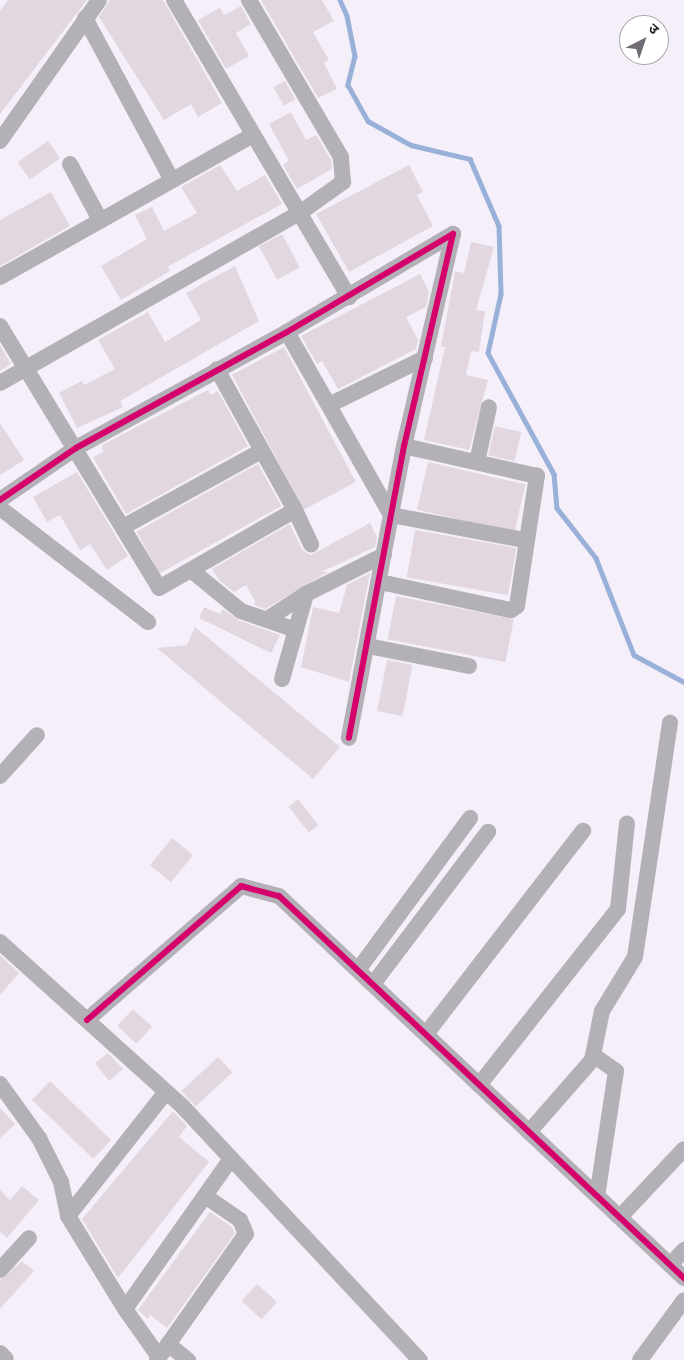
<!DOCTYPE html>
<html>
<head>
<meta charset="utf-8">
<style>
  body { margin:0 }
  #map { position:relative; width:684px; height:1360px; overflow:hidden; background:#f5eff9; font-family:"Source Sans 3","Noto Sans Devanagari",sans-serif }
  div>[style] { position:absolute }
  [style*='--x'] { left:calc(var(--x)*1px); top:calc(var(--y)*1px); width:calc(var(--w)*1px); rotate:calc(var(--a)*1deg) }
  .stream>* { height:4.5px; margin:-2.25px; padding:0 2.25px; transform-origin:2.25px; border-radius:2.25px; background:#99b0d8 }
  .building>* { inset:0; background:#e2d7e1; transform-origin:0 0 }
  .street>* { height:16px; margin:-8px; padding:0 8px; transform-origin:8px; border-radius:8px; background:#b3b1b7 }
  .cycleway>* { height:6px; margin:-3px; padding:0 3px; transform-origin:3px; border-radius:3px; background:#d6006c }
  span { translate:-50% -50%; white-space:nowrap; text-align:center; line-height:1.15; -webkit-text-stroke:5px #fff; paint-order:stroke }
  .north { position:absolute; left:619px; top:15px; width:50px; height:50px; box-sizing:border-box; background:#fff; border:1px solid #aaa8ab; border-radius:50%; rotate:41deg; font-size:14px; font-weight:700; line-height:20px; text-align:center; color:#2b262e }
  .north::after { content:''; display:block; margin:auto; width:18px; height:22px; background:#726c75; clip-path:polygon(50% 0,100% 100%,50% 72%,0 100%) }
</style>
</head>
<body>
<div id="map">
  <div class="stream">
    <div style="--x:340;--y:0;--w:17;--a:66"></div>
    <div style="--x:347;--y:16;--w:41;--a:78.7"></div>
    <div style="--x:355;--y:56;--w:30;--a:104"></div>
    <div style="--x:348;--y:85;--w:41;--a:60.9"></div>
    <div style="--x:368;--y:121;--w:49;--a:29.2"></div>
    <div style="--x:411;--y:145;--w:61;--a:13.3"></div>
    <div style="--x:470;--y:159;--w:73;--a:66.6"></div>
    <div style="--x:499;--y:226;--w:68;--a:88.3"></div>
    <div style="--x:501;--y:294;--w:60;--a:102.4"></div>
    <div style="--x:488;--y:353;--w:138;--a:61.4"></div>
    <div style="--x:554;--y:474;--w:34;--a:85"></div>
    <div style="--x:557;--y:508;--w:63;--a:52"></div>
    <div style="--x:596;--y:558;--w:104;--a:68.6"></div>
    <div style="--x:634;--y:655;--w:57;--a:28.4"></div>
  </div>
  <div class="building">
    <div style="clip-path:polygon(8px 0,87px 0,0 114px,0 11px)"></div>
    <div style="clip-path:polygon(110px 0,163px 0,222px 103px,198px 117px,191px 104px,164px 120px,99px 17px)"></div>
    <div style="clip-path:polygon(261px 0,322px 0,334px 21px,313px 32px,329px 60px,324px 63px,337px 89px,318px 98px)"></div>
    <div style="clip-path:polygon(241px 6px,251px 24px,236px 33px,249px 56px,226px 69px,198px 20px,220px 8px,224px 15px)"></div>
    <div style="left:285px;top:81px;width:21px;height:13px;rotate:61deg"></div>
    <div style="clip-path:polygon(291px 112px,306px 140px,316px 135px,331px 160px,332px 169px,297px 189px,283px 165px,289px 161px,269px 124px)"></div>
    <div style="left:48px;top:141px;width:21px;height:37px;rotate:55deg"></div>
    <div style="clip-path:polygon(220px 165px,237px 191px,265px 175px,282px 204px,167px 267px,170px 271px,121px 300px,101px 266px,147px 239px,135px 215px,152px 207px,164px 231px,197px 213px,181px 187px)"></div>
    <div style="clip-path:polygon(409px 165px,423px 192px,417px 195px,433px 226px,349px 272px,316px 214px)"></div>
    <div style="clip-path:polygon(51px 192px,70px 226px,0 266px,0 220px)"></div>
    <div style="left:282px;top:234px;width:38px;height:26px;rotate:62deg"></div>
    <div style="clip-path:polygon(471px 242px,494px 247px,476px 310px,485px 311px,479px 352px,471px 351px,466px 375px,488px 380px,469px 450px,424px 440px,445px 347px,441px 347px,455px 271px,464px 273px)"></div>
    <div style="clip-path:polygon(235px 266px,259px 321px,120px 401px,123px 407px,77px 428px,59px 393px,82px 381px,84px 385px,115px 369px,98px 340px,148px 312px,165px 342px,201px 320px,186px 293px)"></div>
    <div style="clip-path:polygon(420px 274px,429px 292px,426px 307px,406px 317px,418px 340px,416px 349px,338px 389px,322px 361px,317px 364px,301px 336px)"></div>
    <div style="clip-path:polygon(0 345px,11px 364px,0 371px)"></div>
    <div style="left:284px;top:347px;width:153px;height:59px;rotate:62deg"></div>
    <div style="clip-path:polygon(208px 390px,211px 395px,218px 391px,248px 446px,126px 514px,93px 457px,103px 452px,102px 445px)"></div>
    <div style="clip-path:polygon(0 423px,24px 460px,0 475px)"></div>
    <div style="left:495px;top:426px;width:27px;height:30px;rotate:13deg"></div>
    <div style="left:428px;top:462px;width:100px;height:49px;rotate:13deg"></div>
    <div style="left:258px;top:464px;width:48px;height:139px;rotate:61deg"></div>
    <div style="clip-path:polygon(77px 472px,128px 556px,107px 570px,90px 544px,80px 550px,60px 515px,47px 522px,33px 497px)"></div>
    <div style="clip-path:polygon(370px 523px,377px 537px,375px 547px,321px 572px,328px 572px,265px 609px,254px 605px,255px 601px,246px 585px,234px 592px,219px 580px,212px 569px,290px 524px,302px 550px,311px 555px)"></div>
    <div style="left:415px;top:530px;width:103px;height:48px;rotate:10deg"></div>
    <div style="clip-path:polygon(370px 573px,349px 682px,301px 667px,313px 607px,339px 613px,347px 585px)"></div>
    <div style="left:396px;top:596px;width:120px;height:44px;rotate:11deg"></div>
    <div style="clip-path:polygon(204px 607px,220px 614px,223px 609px,238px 620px,280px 635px,271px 653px,199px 618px)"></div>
    <div style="clip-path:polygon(195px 627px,340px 747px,313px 779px,157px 648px,187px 645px)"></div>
    <div style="left:387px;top:660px;width:26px;height:52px;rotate:11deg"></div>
    <div style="left:298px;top:799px;width:33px;height:12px;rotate:52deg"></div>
    <div style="left:172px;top:838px;width:27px;height:35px;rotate:39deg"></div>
    <div style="clip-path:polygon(0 955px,19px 973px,0 995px)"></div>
    <div style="left:133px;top:1009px;width:26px;height:23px;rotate:43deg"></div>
    <div style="clip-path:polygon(108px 1053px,123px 1069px,109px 1081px,95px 1063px)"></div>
    <div style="left:218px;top:1057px;width:21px;height:50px;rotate:47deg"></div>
    <div style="left:50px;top:1081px;width:85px;height:26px;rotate:44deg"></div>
    <div style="clip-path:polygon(0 1108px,15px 1124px,0 1138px)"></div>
    <div style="clip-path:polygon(173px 1111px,187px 1126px,179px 1137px,209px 1162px,118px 1278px,82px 1219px)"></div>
    <div style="clip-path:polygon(22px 1186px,39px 1200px,7px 1238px,0 1232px,0 1190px,10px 1200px)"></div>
    <div style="clip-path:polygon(210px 1212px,232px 1227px,235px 1233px,167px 1328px,150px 1315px,148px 1319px,138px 1310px)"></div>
    <div style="clip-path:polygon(22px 1261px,34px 1271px,0 1309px,0 1280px)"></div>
    <div style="left:257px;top:1284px;width:27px;height:23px;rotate:42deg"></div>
  </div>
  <div class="street">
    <div style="--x:174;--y:0;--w:345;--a:59.5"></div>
    <div style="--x:85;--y:18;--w:184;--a:61.8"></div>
    <div style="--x:0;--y:141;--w:172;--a:-54.9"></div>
    <div style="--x:70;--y:164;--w:64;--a:61.8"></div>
    <div style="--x:0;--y:277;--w:288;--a:-29.3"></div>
    <div style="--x:0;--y:326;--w:306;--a:58.7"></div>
    <div style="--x:159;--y:588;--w:157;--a:-29.8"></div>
    <div style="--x:295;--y:510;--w:161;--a:-119"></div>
    <div style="--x:287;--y:332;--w:210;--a:60.4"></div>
    <div style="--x:391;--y:515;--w:136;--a:10.6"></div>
    <div style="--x:0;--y:383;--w:346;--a:-29.6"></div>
    <div style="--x:301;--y:212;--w:52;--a:-35.5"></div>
    <div style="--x:343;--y:182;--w:25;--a:-95"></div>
    <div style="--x:341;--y:157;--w:182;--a:-120.4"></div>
    <div style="--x:329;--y:405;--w:107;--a:-26.1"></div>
    <div style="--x:477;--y:462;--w:56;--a:-77.7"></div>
    <div style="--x:0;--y:500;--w:92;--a:-34.4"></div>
    <div style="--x:76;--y:448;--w:241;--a:-28.8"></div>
    <div style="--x:287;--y:332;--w:193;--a:-30.6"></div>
    <div style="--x:453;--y:234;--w:218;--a:103"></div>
    <div style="--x:404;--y:446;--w:297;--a:100.7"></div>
    <div style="--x:0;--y:508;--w:187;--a:37.6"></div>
    <div style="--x:295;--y:510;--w:38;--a:65"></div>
    <div style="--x:123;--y:527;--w:158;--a:-28.8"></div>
    <div style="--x:191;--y:570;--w:65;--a:39.4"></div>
    <div style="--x:241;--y:611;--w:58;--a:19.1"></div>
    <div style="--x:380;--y:582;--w:134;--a:12.1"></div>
    <div style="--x:511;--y:610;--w:7;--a:-34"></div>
    <div style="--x:517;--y:606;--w:132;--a:-81.3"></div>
    <div style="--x:537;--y:476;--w:136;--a:-167.3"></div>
    <div style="--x:269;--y:618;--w:44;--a:-33"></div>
    <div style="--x:306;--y:594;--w:87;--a:-26.6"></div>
    <div style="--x:368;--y:646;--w:103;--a:11.2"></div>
    <div style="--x:282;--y:679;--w:88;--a:-74.2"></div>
    <div style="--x:0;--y:776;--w:55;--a:-47.9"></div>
    <div style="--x:0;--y:942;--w:246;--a:42"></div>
    <div style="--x:183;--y:1107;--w:347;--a:46.9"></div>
    <div style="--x:358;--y:970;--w:189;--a:-53.6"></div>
    <div style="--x:373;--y:984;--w:191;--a:-52.9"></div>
    <div style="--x:87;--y:1020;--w:204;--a:-41"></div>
    <div style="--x:241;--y:886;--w:39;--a:15"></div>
    <div style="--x:279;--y:896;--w:557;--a:43.33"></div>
    <div style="--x:426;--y:1034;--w:257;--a:-52.3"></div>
    <div style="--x:593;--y:1055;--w:28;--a:35"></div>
    <div style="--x:616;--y:1071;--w:126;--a:98.6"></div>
    <div style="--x:0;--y:1084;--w:67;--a:54.2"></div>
    <div style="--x:39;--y:1138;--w:49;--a:63.4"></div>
    <div style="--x:61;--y:1182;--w:35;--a:78"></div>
    <div style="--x:68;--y:1216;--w:109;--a:58.5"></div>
    <div style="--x:125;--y:1309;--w:59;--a:54.7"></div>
    <div style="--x:479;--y:1085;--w:224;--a:-51.7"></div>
    <div style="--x:618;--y:909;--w:86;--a:-84"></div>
    <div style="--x:529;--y:1132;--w:96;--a:-48.8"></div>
    <div style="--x:592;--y:1060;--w:50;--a:-78.5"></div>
    <div style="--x:602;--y:1011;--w:63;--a:-58.6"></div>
    <div style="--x:635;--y:957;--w:237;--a:-81.5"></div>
    <div style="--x:68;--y:1216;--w:158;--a:-51.7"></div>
    <div style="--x:620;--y:1217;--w:93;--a:-46.7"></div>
    <div style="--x:670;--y:1265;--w:21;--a:-47"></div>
    <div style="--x:0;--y:1270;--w:43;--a:-47.8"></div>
    <div style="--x:125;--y:1309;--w:184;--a:-54.8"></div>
    <div style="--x:168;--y:1344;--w:26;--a:39"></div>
    <div style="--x:0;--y:1353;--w:8;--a:45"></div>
    <div style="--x:157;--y:1360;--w:154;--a:-54.8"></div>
    <div style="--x:246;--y:1234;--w:15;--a:-113"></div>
    <div style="--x:240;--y:1220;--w:42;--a:-145.6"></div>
    <div style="--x:640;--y:1360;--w:74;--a:-53.7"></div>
  </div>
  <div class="cycleway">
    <div style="--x:0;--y:500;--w:92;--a:-34.4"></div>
    <div style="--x:76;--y:448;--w:241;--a:-28.8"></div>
    <div style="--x:287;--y:332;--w:193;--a:-30.6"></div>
    <div style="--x:453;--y:234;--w:218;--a:103"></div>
    <div style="--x:404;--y:446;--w:297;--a:100.7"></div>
    <div style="--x:87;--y:1020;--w:204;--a:-41"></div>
    <div style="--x:241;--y:886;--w:39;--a:15"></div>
    <div style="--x:279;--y:896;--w:557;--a:43.33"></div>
  </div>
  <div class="north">उ</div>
</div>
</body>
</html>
